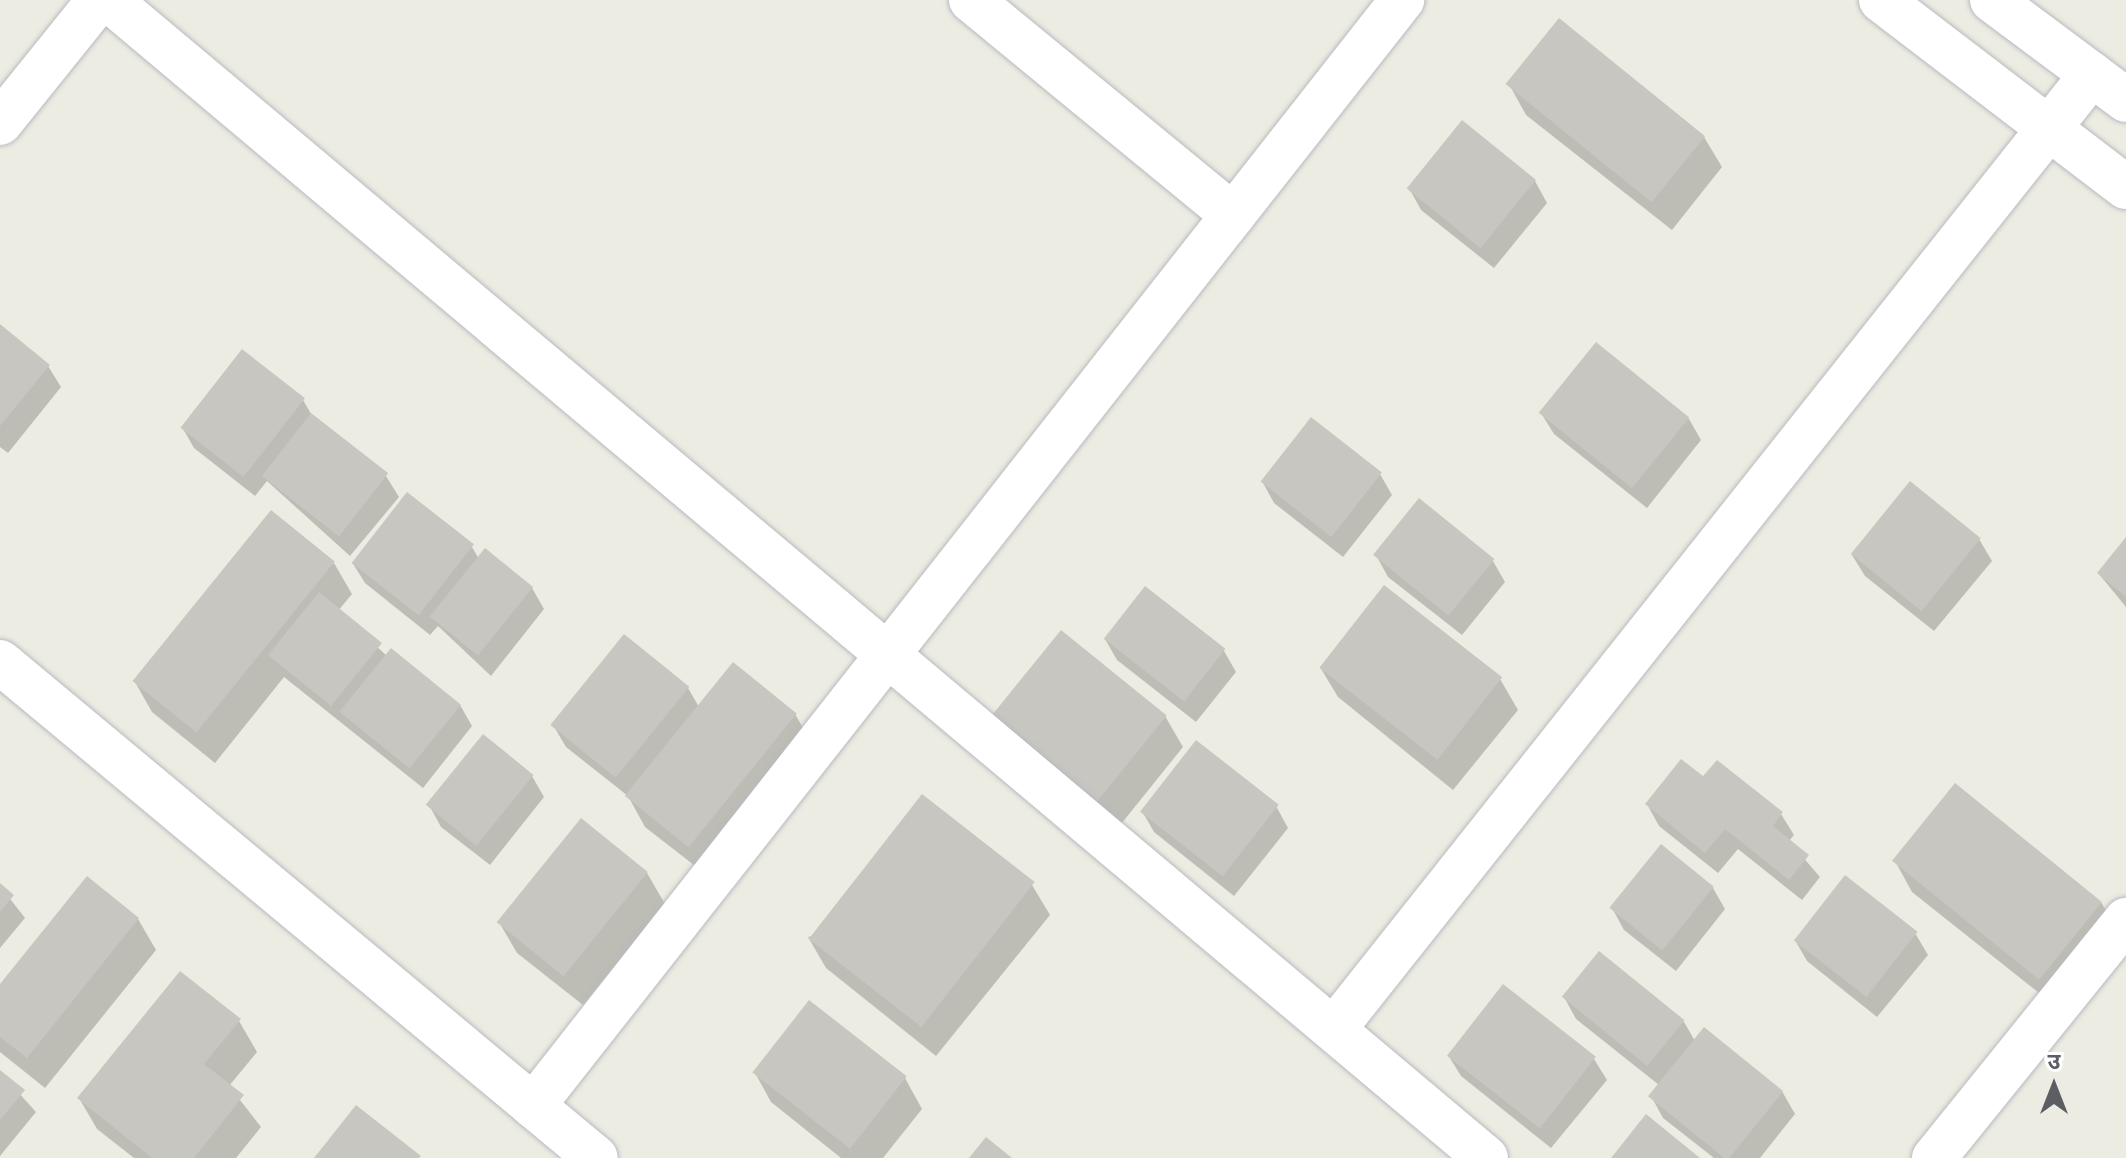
<!DOCTYPE html>
<html>
<head>
<meta charset="utf-8">
<style>
  body { margin:0 }
  #map { position:relative; width:2126px; height:1158px; overflow:hidden; background:#edece3; font-family:"Alegreya Sans","Noto Sans Devanagari",sans-serif }
  div>[style] { position:absolute }
  [style*='--x'] { left:calc(var(--x)*1px); top:calc(var(--y)*1px); width:calc(var(--w)*1px); rotate:calc(var(--a)*1deg) }
  .shadow>* { inset:0; background:#0003 }
  .building>* { inset:0; background:#c8c6c0; transform-origin:0 0 }
  .roads { filter:drop-shadow(0 0 2px #b8babf) drop-shadow(0 0 2px #b8babf) }
  .minor>* { height:44px; margin:-22px; padding:0 22px; transform-origin:22px; border-radius:22px; background:#fff }
  .tertiary>* { height:44px; margin:-22px; padding:0 22px; transform-origin:22px; border-radius:22px; background:#fff }
  span { translate:-50% -50%; white-space:nowrap; text-align:center; line-height:1.15; -webkit-text-stroke:8px #fff; paint-order:stroke }
  .north { position:absolute; left:2014px; top:1046px; width:80px; height:80px; -webkit-text-stroke:6px #fff; paint-order:stroke; rotate:0deg; font-size:22px; font-weight:700; line-height:32px; text-align:center; color:#5b5e63 }
  .north::after { content:''; display:block; margin:auto; width:28px; height:36px; background:#5b5e63; clip-path:polygon(50% 0,100% 100%,50% 72%,0 100%) }
</style>
</head>
<body>
<div id="map">
  <div class="shadow">
    <div style="clip-path:polygon(1509px 84px,1704px 137px,1722px 167px,1672px 230px,1526px 115px)"></div>
    <div style="clip-path:polygon(1535px 181px,1547px 203px,1494px 268px,1421px 210px,1409px 188px)"></div>
    <div style="clip-path:polygon(0 327px,48px 366px,61px 387px,8px 453px,0 447px)"></div>
    <div style="clip-path:polygon(1596px 344px,1689px 419px,1701px 440px,1647px 508px,1554px 434px,1541px 413px)"></div>
    <div style="clip-path:polygon(303px 400px,313px 417px,386px 476px,399px 497px,350px 556px,267px 481px,255px 496px,194px 448px,182px 427px)"></div>
    <div style="clip-path:polygon(1380px 474px,1392px 495px,1343px 557px,1274px 503px,1262px 481px)"></div>
    <div style="clip-path:polygon(1979px 539px,1992px 561px,1934px 631px,1865px 576px,1852px 555px)"></div>
    <div style="clip-path:polygon(2126px 540px,2126px 607px,2099px 574px)"></div>
    <div style="clip-path:polygon(472px 547px,479px 559px,532px 588px,544px 609px,491px 676px,438px 626px,430px 635px,365px 583px,352px 562px)"></div>
    <div style="clip-path:polygon(1376px 555px,1493px 561px,1505px 582px,1462px 635px,1388px 577px)"></div>
    <div style="clip-path:polygon(334px 563px,352px 594px,338px 611px,387px 656px,460px 705px,472px 726px,423px 788px,284px 677px,215px 763px,152px 712px,135px 682px)"></div>
    <div style="clip-path:polygon(1105px 639px,1224px 651px,1236px 672px,1196px 722px,1117px 660px)"></div>
    <div style="clip-path:polygon(1320px 667px,1500px 679px,1518px 710px,1453px 790px,1338px 697px)"></div>
    <div style="clip-path:polygon(688px 688px,699px 707px,795px 714px,813px 745px,708px 876px,645px 827px,628px 796px,566px 747px,553px 725px)"></div>
    <div style="clip-path:polygon(1165px 716px,1183px 747px,1113px 834px,1009px 751px)"></div>
    <div style="clip-path:polygon(532px 776px,544px 797px,490px 865px,441px 827px,429px 805px)"></div>
    <div style="clip-path:polygon(1647px 804px,1781px 814px,1794px 835px,1789px 841px,1820px 877px,1802px 900px,1738px 849px,1718px 873px,1659px 826px)"></div>
    <div style="clip-path:polygon(1276px 806px,1288px 828px,1234px 896px,1154px 832px,1142px 811px)"></div>
    <div style="clip-path:polygon(1895px 861px,2101px 902px,2119px 933px,2058px 1008px,1912px 892px)"></div>
    <div style="clip-path:polygon(647px 873px,665px 904px,583px 1005px,517px 953px,499px 922px)"></div>
    <div style="clip-path:polygon(87px 879px,138px 919px,156px 950px,45px 1088px,0 1052px,0 987px)"></div>
    <div style="clip-path:polygon(1032px 885px,1050px 915px,936px 1056px,826px 968px,808px 937px)"></div>
    <div style="clip-path:polygon(0 886px,25px 918px,0 948px)"></div>
    <div style="clip-path:polygon(1713px 888px,1725px 909px,1676px 971px,1624px 930px,1612px 908px)"></div>
    <div style="clip-path:polygon(1915px 933px,1928px 955px,1877px 1017px,1807px 961px,1795px 940px)"></div>
    <div style="clip-path:polygon(1599px 954px,1684px 1022px,1695px 1041px,1704px 1030px,1783px 1093px,1795px 1114px,1760px 1158px,1714px 1158px,1663px 1118px,1651px 1096px,1659px 1085px,1576px 1019px,1564px 997px)"></div>
    <div style="clip-path:polygon(239px 1021px,257px 1052px,229px 1086px,261px 1127px,236px 1158px,134px 1158px,97px 1129px,79px 1098px)"></div>
    <div style="clip-path:polygon(1448px 1055px,1594px 1059px,1607px 1080px,1551px 1148px,1461px 1076px)"></div>
    <div style="clip-path:polygon(754px 1071px,905px 1078px,922px 1109px,883px 1158px,841px 1158px,771px 1102px)"></div>
    <div style="clip-path:polygon(0 1072px,36px 1112px,0 1156px)"></div>
  </div>
  <div class="building">
    <div style="left:1559px;top:18px;width:188px;height:85px;rotate:39deg"></div>
    <div style="left:1462px;top:120px;width:95px;height:88px;rotate:39deg"></div>
    <div style="clip-path:polygon(0 324px,50px 365px,0 426px)"></div>
    <div style="left:1596px;top:342px;width:120px;height:91px;rotate:39deg"></div>
    <div style="left:242px;top:349px;width:80px;height:100px;rotate:38deg"></div>
    <div style="left:311px;top:413px;width:98px;height:80px;rotate:38deg"></div>
    <div style="left:1311px;top:417px;width:90px;height:82px;rotate:38deg"></div>
    <div style="left:1910px;top:481px;width:91px;height:94px;rotate:39deg"></div>
    <div style="left:407px;top:492px;width:85px;height:90px;rotate:38deg"></div>
    <div style="left:1419px;top:498px;width:97px;height:73px;rotate:39deg"></div>
    <div style="left:271px;top:510px;width:82px;height:220px;rotate:39deg"></div>
    <div style="clip-path:polygon(2126px 537px,2126px 597px,2097px 573px)"></div>
    <div style="left:485px;top:548px;width:62px;height:88px;rotate:39deg"></div>
    <div style="left:1384px;top:585px;width:150px;height:105px;rotate:38deg"></div>
    <div style="left:1145px;top:586px;width:102px;height:67px;rotate:38deg"></div>
    <div style="left:319px;top:592px;width:81px;height:81px;rotate:39deg"></div>
    <div style="left:1061px;top:630px;width:136px;height:115px;rotate:39deg"></div>
    <div style="left:624px;top:634px;width:84px;height:117px;rotate:39deg"></div>
    <div style="left:391px;top:648px;width:90px;height:82px;rotate:39deg"></div>
    <div style="left:733px;top:662px;width:82px;height:172px;rotate:39deg"></div>
    <div style="left:483px;top:734px;width:65px;height:91px;rotate:39deg"></div>
    <div style="left:1196px;top:740px;width:105px;height:91px;rotate:38deg"></div>
    <div style="clip-path:polygon(1681px 759px,1703px 776px,1717px 760px,1783px 812px,1773px 826px,1809px 855px,1789px 880px,1725px 829px,1705px 853px,1645px 804px)"></div>
    <div style="left:1955px;top:783px;width:189px;height:100px;rotate:39deg"></div>
    <div style="left:922px;top:794px;width:143px;height:184px;rotate:38deg"></div>
    <div style="left:581px;top:818px;width:86px;height:134px;rotate:39deg"></div>
    <div style="left:1661px;top:844px;width:68px;height:82px;rotate:39deg"></div>
    <div style="left:1845px;top:875px;width:92px;height:83px;rotate:38deg"></div>
    <div style="clip-path:polygon(87px 876px,139px 918px,27px 1058px,0 1037px,0 984px)"></div>
    <div style="clip-path:polygon(0 883px,14px 895px,0 912px)"></div>
    <div style="left:1599px;top:951px;width:110px;height:59px;rotate:39deg"></div>
    <div style="clip-path:polygon(180px 971px,241px 1019px,204px 1064px,244px 1095px,194px 1158px,152px 1158px,77px 1098px)"></div>
    <div style="left:1503px;top:984px;width:118px;height:91px;rotate:38deg"></div>
    <div style="left:809px;top:1000px;width:124px;height:92px;rotate:38deg"></div>
    <div style="left:1704px;top:1027px;width:102px;height:89px;rotate:39deg"></div>
    <div style="clip-path:polygon(0 1070px,25px 1090px,0 1120px)"></div>
    <div style="clip-path:polygon(356px 1105px,421px 1156px,419px 1158px,314px 1158px)"></div>
    <div style="clip-path:polygon(1646px 1114px,1700px 1158px,1611px 1158px)"></div>
    <div style="clip-path:polygon(986px 1137px,1012px 1158px,969px 1158px)"></div>
  </div>
  <div class="roads">
    <div class="minor">
      <div style="--x:109;--y:0;--w:1799;--a:40.06"></div>
      <div style="--x:971;--y:0;--w:339;--a:39.4"></div>
      <div style="--x:0;--y:123;--w:158;--a:-51.2"></div>
      <div style="--x:0;--y:662;--w:775;--a:39.77"></div>
      <div style="--x:1334;--y:1029;--w:1219;--a:-51.56"></div>
      <div style="--x:533;--y:1106;--w:1407;--a:-51.84"></div>
      <div style="--x:1934;--y:1158;--w:306;--a:-51.1"></div>
    </div>
    <div class="tertiary">
      <div style="--x:1881;--y:0;--w:308;--a:37.4"></div>
      <div style="--x:1992;--y:0;--w:167;--a:36.7"></div>
    </div>
  </div>
  <div class="north">उ</div>
</div>
</body>
</html>
